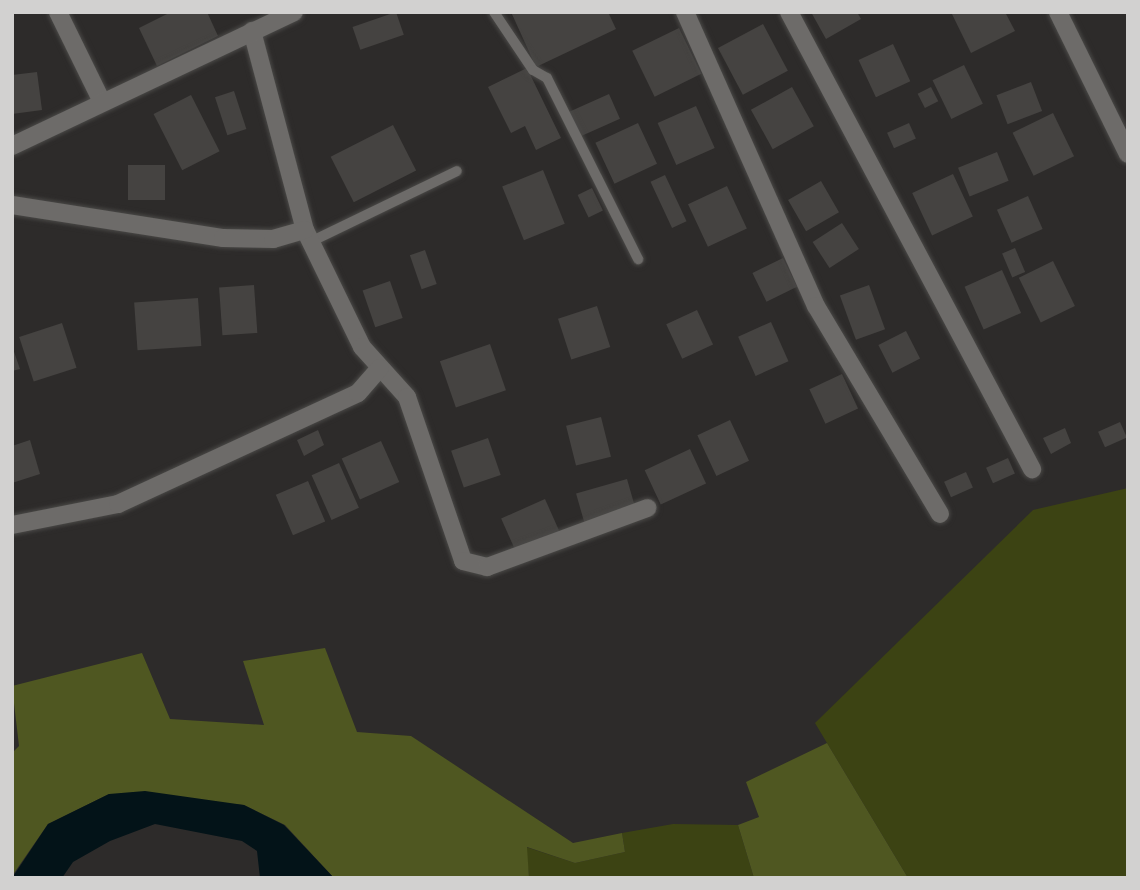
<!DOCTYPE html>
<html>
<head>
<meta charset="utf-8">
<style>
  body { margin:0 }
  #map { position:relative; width:1140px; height:890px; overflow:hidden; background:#2d2b2a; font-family:Montserrat,sans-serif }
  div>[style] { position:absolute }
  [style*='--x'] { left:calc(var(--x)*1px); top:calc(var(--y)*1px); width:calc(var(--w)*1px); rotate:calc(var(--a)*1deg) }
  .green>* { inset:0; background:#3c4313 }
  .forest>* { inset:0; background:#4f5721 }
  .water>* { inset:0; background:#031318 }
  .building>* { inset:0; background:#454341; transform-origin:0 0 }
  .roads { filter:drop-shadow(0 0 2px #4a4947) drop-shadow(0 0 2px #4a4947) }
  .service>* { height:10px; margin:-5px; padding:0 5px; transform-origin:5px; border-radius:5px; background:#6d6b69 }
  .minor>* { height:18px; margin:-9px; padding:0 9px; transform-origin:9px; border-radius:9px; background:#6d6b69 }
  span { translate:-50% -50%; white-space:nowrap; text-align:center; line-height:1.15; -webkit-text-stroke:5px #232220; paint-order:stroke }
  .frame { position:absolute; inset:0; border:14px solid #d2d1d0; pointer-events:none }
</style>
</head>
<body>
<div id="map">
  <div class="green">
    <div style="clip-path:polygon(1128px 488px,1128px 878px,908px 878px,815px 723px,1033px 510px)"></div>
    <div style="clip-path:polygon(673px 824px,738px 825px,754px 878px,529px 878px,526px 847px,575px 863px,625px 852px,622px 833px)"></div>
  </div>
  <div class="forest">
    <div style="clip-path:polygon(325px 648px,357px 732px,411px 736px,573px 843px,622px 833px,625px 852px,575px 863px,527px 847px,529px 878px,334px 878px,285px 825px,244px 805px,109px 794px,48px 824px,12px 876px,12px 753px,19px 746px,12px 686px,142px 653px,170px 719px,264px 725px,243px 661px)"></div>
    <div style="clip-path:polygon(827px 743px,908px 878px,754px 878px,738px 825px,759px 817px,746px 782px)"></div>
  </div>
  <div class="water">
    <div style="clip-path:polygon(145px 791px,244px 805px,284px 825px,334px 878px,260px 878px,257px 851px,242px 841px,155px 824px,110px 841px,73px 862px,62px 878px,12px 878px,48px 824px,109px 794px)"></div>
  </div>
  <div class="building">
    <div style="clip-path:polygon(171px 12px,207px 12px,218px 36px,157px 66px,139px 28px)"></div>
    <div style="left:396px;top:12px;width:24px;height:46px;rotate:71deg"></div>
    <div style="clip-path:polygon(511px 12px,608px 12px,616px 29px,536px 67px)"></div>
    <div style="clip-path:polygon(811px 12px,857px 12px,861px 19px,826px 39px)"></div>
    <div style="clip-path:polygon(951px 12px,1005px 12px,1015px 31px,971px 53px)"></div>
    <div style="left:763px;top:24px;width:53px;height:51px;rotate:62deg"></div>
    <div style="left:679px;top:28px;width:51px;height:52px;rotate:64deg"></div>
    <div style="left:893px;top:44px;width:41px;height:38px;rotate:65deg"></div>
    <div style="left:964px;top:65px;width:43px;height:35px;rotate:64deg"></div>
    <div style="clip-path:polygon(527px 68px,561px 138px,536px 150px,525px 126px,511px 133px,488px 87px)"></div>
    <div style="clip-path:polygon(37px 72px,42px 110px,12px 114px,12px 75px)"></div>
    <div style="left:1031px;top:82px;width:31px;height:37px;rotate:69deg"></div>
    <div style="left:792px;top:87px;width:45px;height:47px;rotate:61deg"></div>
    <div style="left:931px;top:87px;width:16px;height:15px;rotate:63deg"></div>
    <div style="left:234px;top:91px;width:40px;height:20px;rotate:72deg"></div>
    <div style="left:609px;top:94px;width:27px;height:46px;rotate:66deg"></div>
    <div style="left:191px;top:95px;width:63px;height:42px;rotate:63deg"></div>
    <div style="left:696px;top:106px;width:46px;height:42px;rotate:66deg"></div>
    <div style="left:1053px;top:113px;width:48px;height:45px;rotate:64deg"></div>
    <div style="left:638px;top:123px;width:45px;height:47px;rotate:65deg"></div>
    <div style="left:909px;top:123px;width:17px;height:24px;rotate:66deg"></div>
    <div style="left:393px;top:125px;width:51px;height:70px;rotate:63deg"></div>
    <div style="left:997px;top:152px;width:31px;height:42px;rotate:68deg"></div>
    <div style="left:128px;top:165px;width:37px;height:35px"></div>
    <div style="left:543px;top:170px;width:58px;height:44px;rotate:68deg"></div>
    <div style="left:953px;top:174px;width:47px;height:45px;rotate:65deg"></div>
    <div style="left:665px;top:175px;width:51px;height:16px;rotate:65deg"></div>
    <div style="left:821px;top:181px;width:36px;height:38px;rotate:60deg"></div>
    <div style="left:727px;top:186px;width:47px;height:43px;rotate:65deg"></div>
    <div style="left:592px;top:188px;width:25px;height:16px;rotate:64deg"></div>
    <div style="left:1028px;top:196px;width:36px;height:34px;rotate:66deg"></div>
    <div style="left:842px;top:223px;width:31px;height:35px;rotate:57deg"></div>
    <div style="left:1015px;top:248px;width:26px;height:14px;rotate:67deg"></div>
    <div style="left:425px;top:250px;width:36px;height:16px;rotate:71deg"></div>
    <div style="left:783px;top:258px;width:32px;height:34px;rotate:64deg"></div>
    <div style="left:1053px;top:261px;width:50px;height:38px;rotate:64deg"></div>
    <div style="left:1002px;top:270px;width:47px;height:41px;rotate:66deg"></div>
    <div style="left:390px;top:281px;width:39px;height:29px;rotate:71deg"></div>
    <div style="left:254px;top:285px;width:48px;height:35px;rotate:86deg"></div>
    <div style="left:869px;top:285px;width:47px;height:31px;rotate:70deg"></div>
    <div style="left:198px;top:298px;width:48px;height:64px;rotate:86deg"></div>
    <div style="left:597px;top:306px;width:43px;height:41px;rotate:72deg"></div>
    <div style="left:697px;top:310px;width:38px;height:34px;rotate:65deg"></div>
    <div style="left:771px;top:322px;width:43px;height:36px;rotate:66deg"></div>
    <div style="left:62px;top:323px;width:47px;height:45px;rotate:72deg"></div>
    <div style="left:906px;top:331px;width:31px;height:31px;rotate:63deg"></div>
    <div style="left:490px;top:344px;width:49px;height:53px;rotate:71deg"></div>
    <div style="clip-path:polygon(12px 346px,20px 369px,12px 371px)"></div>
    <div style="left:842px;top:374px;width:38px;height:36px;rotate:65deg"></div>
    <div style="left:601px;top:417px;width:41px;height:36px;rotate:76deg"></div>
    <div style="left:730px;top:420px;width:45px;height:36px;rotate:65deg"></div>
    <div style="left:1120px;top:422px;width:17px;height:24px;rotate:66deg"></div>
    <div style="clip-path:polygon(1065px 428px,1071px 443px,1051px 454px,1043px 438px)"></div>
    <div style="clip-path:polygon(318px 430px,324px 445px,304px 456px,297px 440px)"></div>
    <div style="left:488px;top:438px;width:39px;height:39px;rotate:71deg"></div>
    <div style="clip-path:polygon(30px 440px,40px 474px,12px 483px,12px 446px)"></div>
    <div style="left:381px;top:441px;width:45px;height:43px;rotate:66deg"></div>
    <div style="left:690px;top:449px;width:38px;height:50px;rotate:65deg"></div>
    <div style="left:1008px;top:458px;width:17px;height:24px;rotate:66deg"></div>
    <div style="left:339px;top:463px;width:49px;height:30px;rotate:66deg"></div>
    <div style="left:966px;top:472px;width:17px;height:24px;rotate:66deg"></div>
    <div style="left:627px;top:479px;width:32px;height:53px;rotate:74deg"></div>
    <div style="left:308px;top:481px;width:44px;height:35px;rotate:67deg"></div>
    <div style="left:545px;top:499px;width:37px;height:48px;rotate:66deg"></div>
  </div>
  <div class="roads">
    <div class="service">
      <div style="--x:494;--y:12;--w:70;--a:56.1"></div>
      <div style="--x:533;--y:70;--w:16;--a:30"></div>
      <div style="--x:547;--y:78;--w:203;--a:63.3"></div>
      <div style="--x:310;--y:242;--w:163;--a:-25.8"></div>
    </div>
    <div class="minor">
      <div style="--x:58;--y:12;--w:100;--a:63.9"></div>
      <div style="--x:685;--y:12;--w:322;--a:66"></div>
      <div style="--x:816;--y:306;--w:242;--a:59.2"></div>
      <div style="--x:789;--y:12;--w:518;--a:62"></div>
      <div style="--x:1058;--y:12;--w:158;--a:63.8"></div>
      <div style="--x:252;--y:31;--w:206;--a:75.1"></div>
      <div style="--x:305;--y:230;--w:130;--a:64"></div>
      <div style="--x:362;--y:347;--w:67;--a:48"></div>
      <div style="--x:407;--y:397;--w:173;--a:71.1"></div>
      <div style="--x:463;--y:561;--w:25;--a:14"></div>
      <div style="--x:487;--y:567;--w:171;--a:-20.2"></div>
      <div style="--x:12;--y:146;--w:312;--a:-25.4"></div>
      <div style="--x:12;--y:205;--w:214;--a:8.9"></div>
      <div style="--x:223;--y:238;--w:50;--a:1.1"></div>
      <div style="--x:273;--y:239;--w:33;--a:-16"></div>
      <div style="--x:12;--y:525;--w:108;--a:-11.2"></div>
      <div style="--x:118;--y:504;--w:264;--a:-24.8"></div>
      <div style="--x:358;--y:393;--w:33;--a:-49"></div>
    </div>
  </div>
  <div class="frame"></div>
</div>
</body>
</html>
